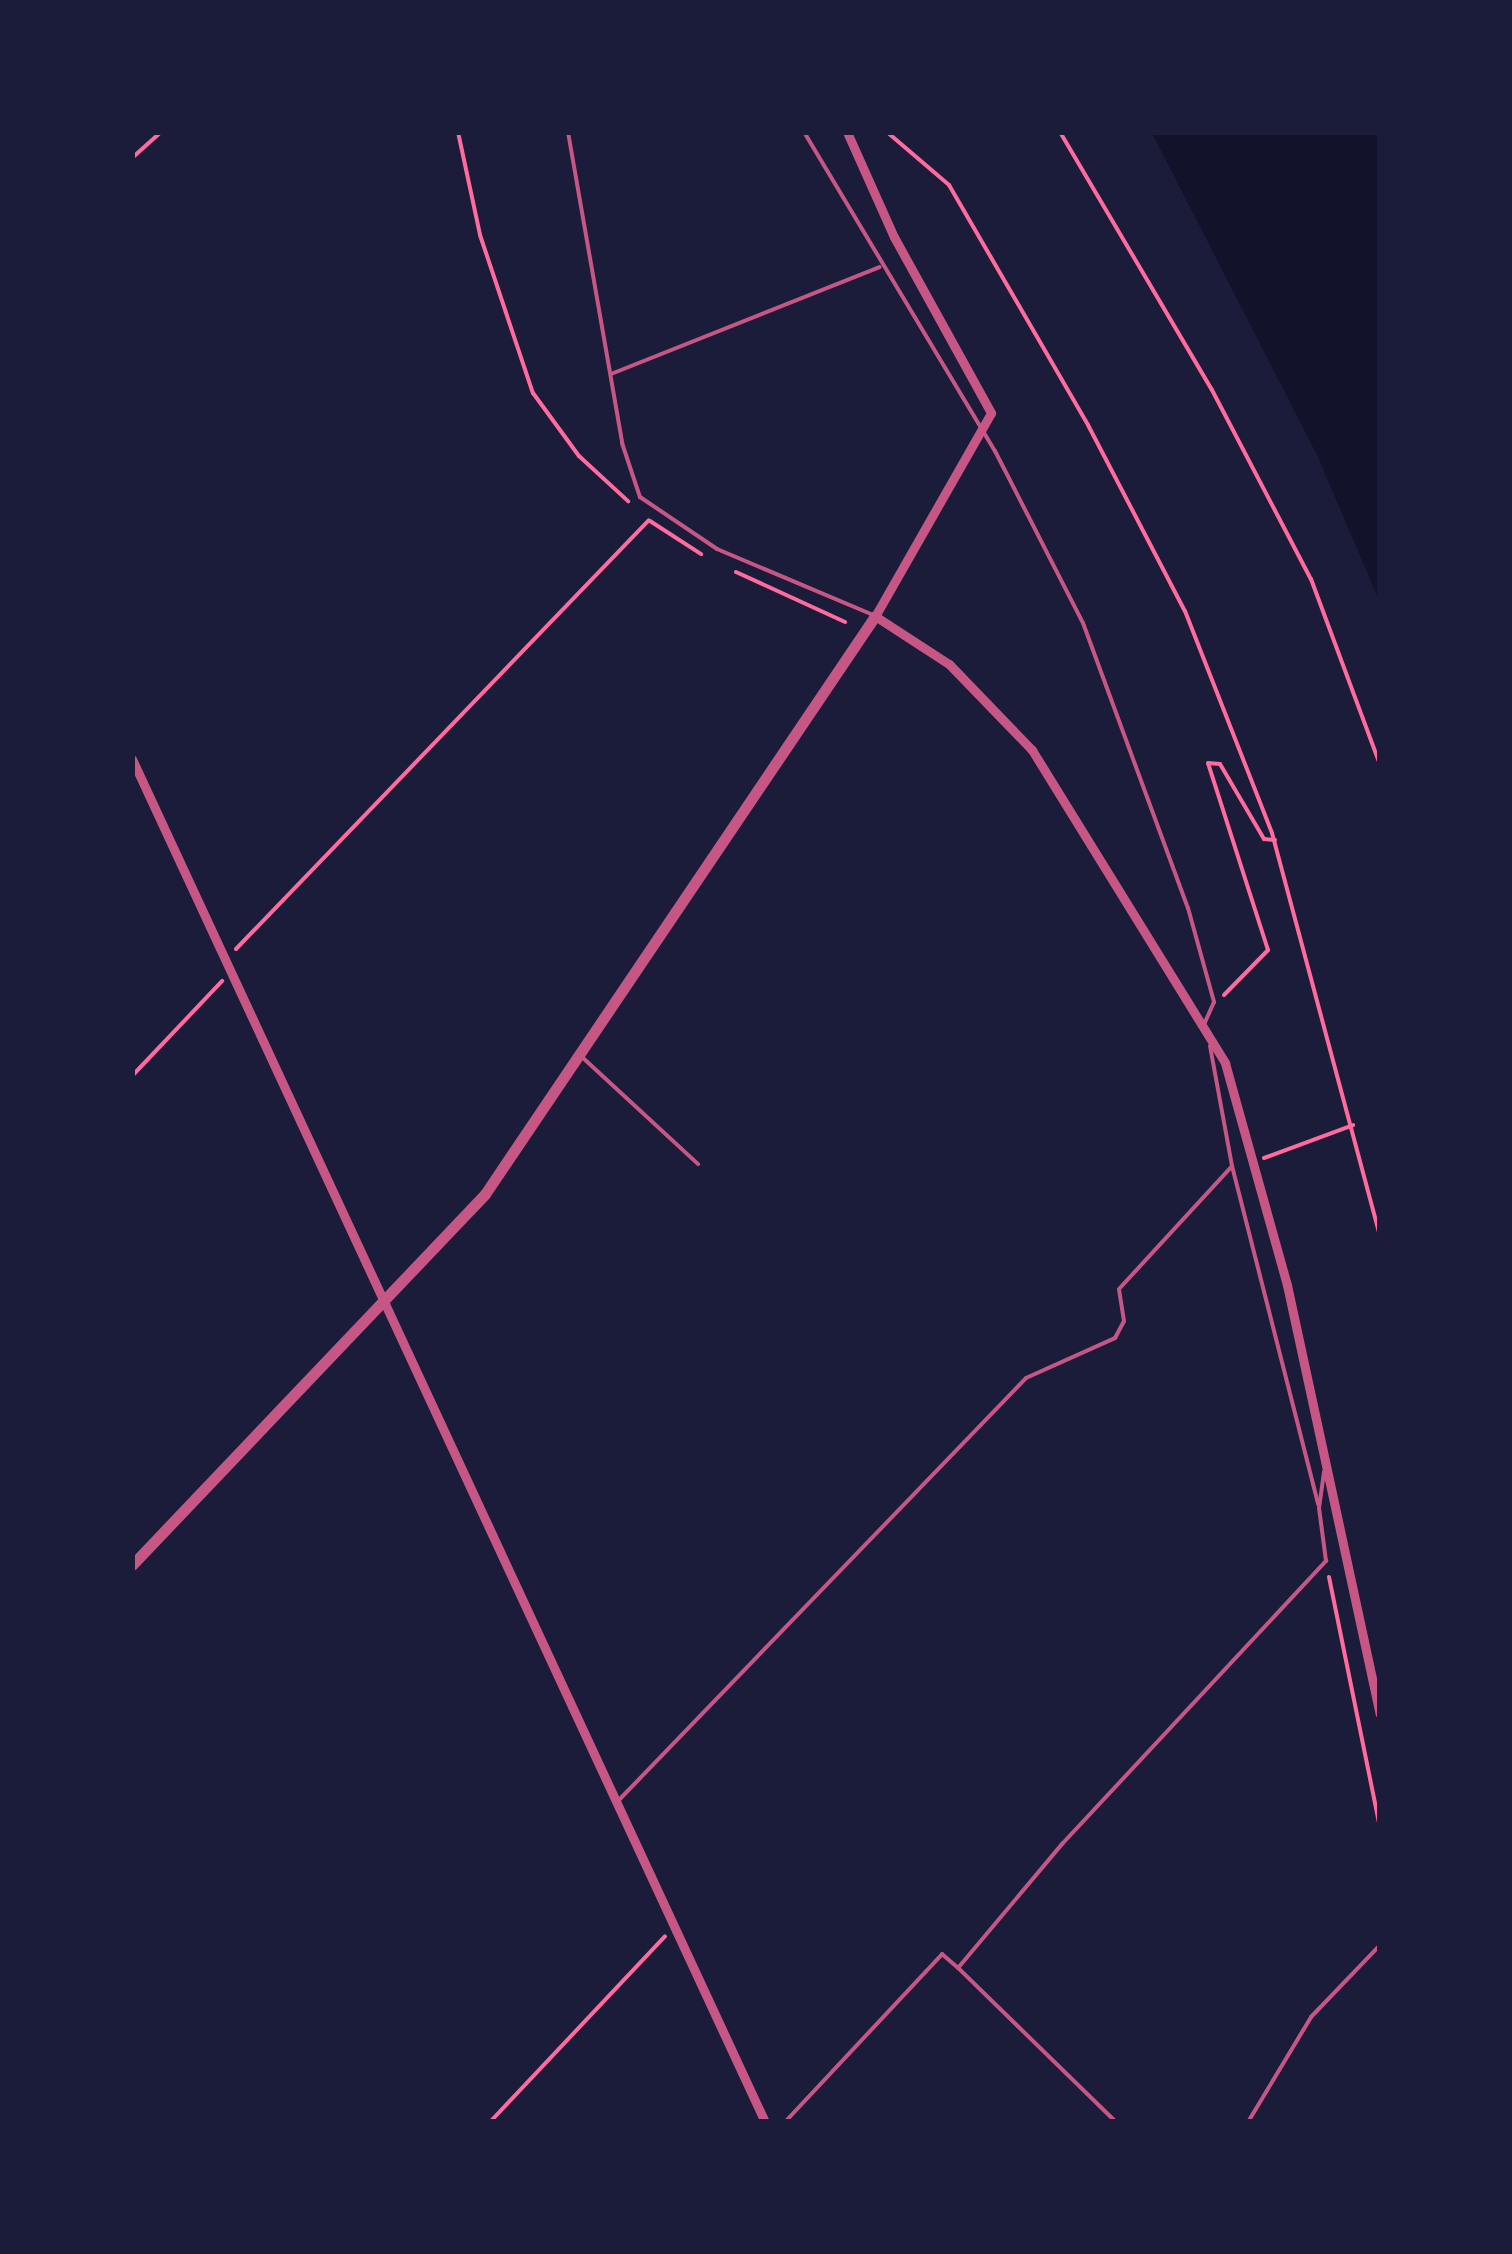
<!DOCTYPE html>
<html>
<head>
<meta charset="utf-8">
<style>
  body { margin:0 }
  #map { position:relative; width:1512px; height:2254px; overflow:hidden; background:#1b1b3a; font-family:Commissioner,sans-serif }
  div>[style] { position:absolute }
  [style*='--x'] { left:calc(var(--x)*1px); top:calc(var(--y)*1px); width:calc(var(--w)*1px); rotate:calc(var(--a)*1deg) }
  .water>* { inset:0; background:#12122b }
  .path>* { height:4px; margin:-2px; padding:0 2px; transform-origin:2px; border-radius:2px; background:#ff6b9d }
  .service>* { height:4px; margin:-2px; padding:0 2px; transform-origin:2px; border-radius:2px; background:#c65784 }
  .minor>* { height:9px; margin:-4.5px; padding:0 4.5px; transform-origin:4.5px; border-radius:4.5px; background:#c65784 }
  .tertiary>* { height:11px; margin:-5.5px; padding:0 5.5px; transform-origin:5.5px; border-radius:5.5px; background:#c65784 }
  span { translate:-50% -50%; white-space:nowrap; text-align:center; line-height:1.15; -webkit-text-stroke:8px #1b1b3a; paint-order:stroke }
  .frame { position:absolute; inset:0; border:135px solid #1b1b3a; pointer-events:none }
</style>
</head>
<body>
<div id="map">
  <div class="water">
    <div style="clip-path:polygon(1152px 133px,1379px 133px,1379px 600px,1317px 455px)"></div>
  </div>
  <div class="path">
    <div style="--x:458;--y:132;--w:105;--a:77.9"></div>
    <div style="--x:480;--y:235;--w:167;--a:71.5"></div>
    <div style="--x:533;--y:393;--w:78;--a:53.9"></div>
    <div style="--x:579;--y:456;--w:67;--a:42.6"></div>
    <div style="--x:887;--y:132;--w:82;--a:40.5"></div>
    <div style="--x:949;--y:185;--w:277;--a:59.9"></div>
    <div style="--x:1088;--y:425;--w:210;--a:62.5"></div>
    <div style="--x:1185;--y:611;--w:238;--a:68.6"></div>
    <div style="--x:1272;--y:833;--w:417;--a:75"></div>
    <div style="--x:1060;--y:132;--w:299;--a:59.5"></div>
    <div style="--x:1212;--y:390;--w:213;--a:62.4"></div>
    <div style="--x:1311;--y:579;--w:198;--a:69.6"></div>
    <div style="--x:132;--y:158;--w:39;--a:-42"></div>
    <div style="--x:650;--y:521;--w:61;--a:32.9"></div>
    <div style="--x:736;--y:572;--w:120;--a:24.6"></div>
    <div style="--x:236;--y:949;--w:595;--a:-46.09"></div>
    <div style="--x:1224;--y:995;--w:63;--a:-45.6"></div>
    <div style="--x:1268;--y:950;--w:196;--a:-107.8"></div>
    <div style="--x:1208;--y:763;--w:12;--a:5"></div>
    <div style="--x:1220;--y:764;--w:87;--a:59.6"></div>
    <div style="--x:1264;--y:839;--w:11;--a:5"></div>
    <div style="--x:132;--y:1076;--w:131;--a:-46.5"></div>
    <div style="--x:1264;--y:1158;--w:95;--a:-20.3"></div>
    <div style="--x:1329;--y:1577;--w:255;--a:78.5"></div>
    <div style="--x:490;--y:2122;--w:255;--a:-46.7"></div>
  </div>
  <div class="service">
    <div style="--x:568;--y:132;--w:316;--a:80.1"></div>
    <div style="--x:622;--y:443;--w:57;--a:71.6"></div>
    <div style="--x:640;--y:497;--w:93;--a:34"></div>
    <div style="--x:717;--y:549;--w:169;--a:22.9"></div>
    <div style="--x:804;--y:132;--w:372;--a:59.1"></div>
    <div style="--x:995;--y:451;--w:193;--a:62.9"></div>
    <div style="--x:1083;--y:623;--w:304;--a:69.8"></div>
    <div style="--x:1188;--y:908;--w:98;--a:74.5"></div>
    <div style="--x:1214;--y:1002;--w:24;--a:114"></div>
    <div style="--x:611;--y:374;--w:289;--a:-21.7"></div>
    <div style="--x:1210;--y:1046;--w:122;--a:79.6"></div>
    <div style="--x:1232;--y:1166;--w:349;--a:75.7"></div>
    <div style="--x:582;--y:1057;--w:158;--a:42.7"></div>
    <div style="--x:618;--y:1801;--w:588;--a:-46.03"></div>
    <div style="--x:1026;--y:1378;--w:98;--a:-24.2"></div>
    <div style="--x:1115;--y:1338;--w:19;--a:-62"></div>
    <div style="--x:1124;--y:1321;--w:32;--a:-99"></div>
    <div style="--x:1119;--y:1289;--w:167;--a:-47.4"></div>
    <div style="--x:785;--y:2122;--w:230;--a:-46.9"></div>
    <div style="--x:942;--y:1954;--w:21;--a:41"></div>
    <div style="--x:1116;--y:2122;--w:221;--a:-135.7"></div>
    <div style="--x:958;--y:1968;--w:163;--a:-50"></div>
    <div style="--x:1063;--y:1843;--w:386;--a:-47"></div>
    <div style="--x:1326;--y:1561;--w:53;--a:-97.5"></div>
    <div style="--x:1319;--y:1508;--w:37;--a:-82"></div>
    <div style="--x:1248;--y:2122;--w:122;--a:-59"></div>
    <div style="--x:1311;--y:2017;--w:100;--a:-46.2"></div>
  </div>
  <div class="minor">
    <div style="--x:847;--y:132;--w:115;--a:65.9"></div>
    <div style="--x:894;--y:237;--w:201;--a:61.1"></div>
    <div style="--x:991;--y:413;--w:234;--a:119.7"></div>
    <div style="--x:875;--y:616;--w:88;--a:33"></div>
    <div style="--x:949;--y:664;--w:120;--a:46"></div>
    <div style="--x:1032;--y:750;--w:368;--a:58.3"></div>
    <div style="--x:1225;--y:1063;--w:230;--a:74.4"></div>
    <div style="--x:1287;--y:1285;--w:439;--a:77.8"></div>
    <div style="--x:132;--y:759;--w:1503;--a:65.09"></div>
  </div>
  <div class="tertiary">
    <div style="--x:132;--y:1565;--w:512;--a:-46.42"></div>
    <div style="--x:485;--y:1194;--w:697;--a:-55.99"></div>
  </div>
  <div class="frame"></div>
</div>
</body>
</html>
